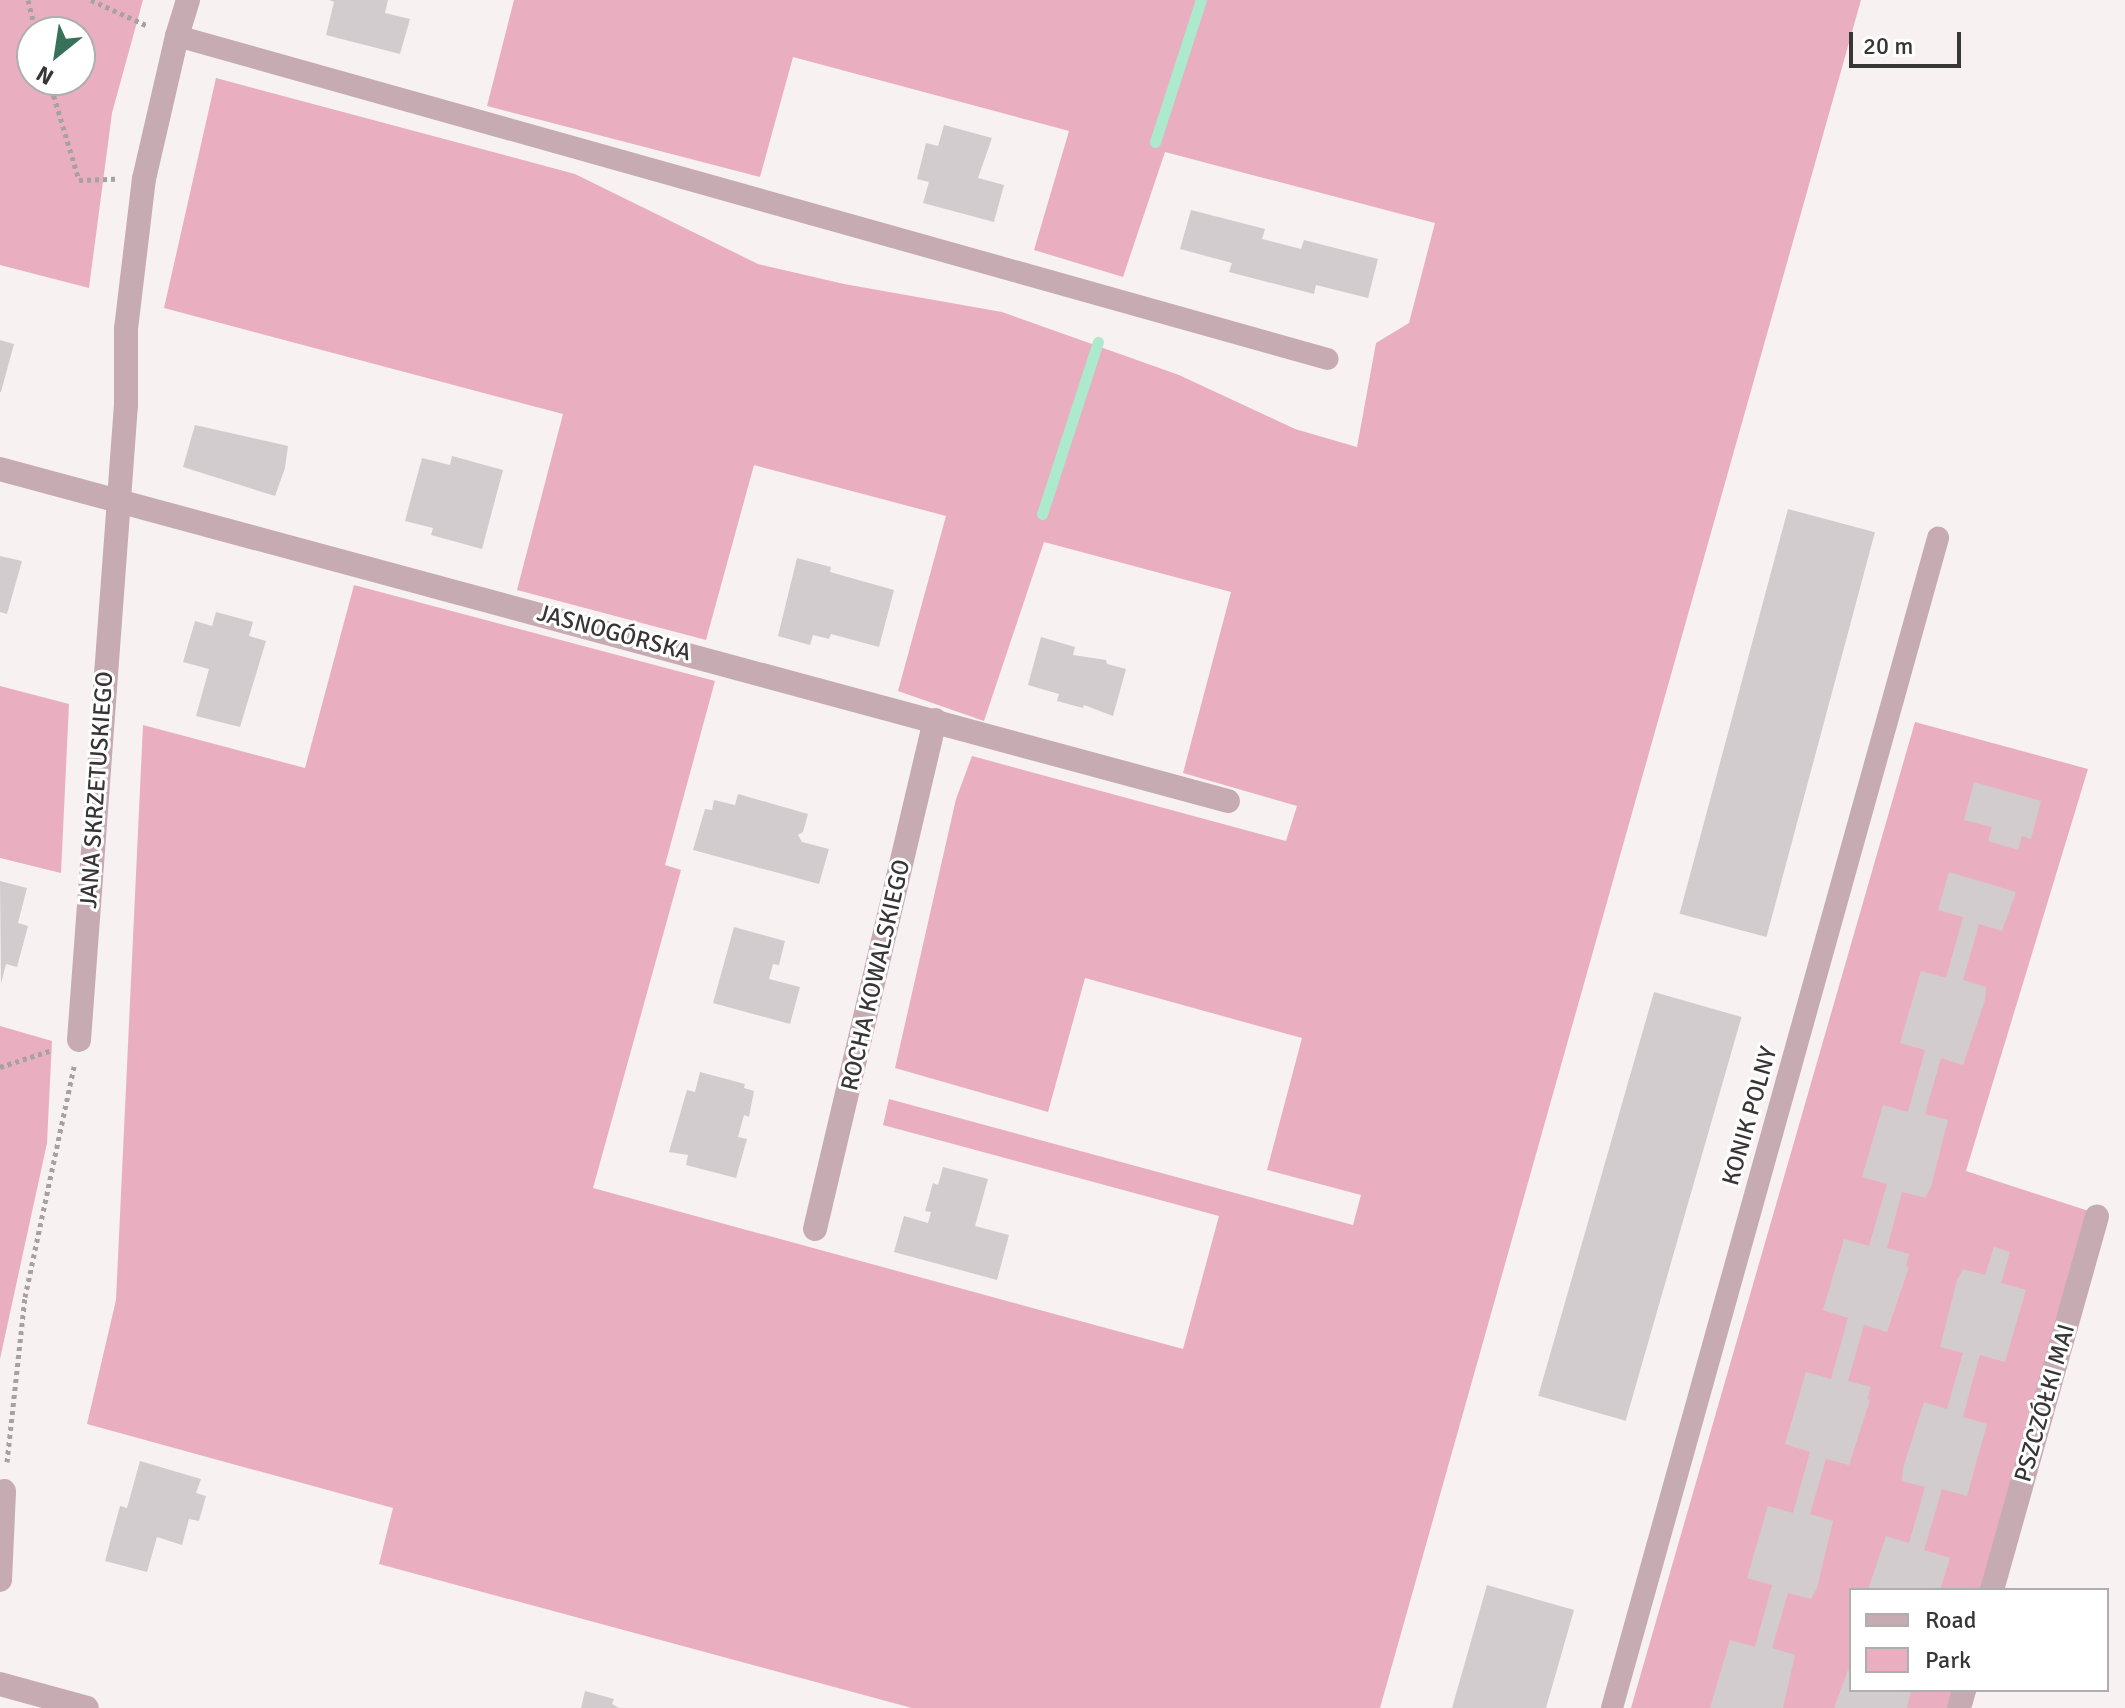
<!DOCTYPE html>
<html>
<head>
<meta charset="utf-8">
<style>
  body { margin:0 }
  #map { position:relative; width:2125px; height:1708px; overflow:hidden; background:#f7f1f2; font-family:Signika,sans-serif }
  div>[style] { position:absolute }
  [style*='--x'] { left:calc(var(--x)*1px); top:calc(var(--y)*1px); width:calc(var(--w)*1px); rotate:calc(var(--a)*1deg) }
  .green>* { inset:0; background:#e9afc0 }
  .stream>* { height:11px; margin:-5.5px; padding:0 5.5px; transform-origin:5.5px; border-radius:5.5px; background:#ace9cd }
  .building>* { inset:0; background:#d3ccce; transform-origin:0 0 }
  .path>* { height:5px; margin-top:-2.5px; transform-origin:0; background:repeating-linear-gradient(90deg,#a6a2a2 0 4px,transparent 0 8px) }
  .lane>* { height:22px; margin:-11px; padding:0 11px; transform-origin:11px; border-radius:11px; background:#c6abb3 }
  .street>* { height:24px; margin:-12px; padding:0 12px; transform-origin:12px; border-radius:12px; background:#c6abb3 }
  span { translate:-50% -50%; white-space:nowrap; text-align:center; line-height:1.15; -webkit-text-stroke:6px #fff; paint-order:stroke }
  .street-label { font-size:24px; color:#373535 }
  .legend { position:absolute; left:1849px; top:1588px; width:260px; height:104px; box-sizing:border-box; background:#fff; border:2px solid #afaeae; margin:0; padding:10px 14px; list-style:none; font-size:24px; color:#373535 }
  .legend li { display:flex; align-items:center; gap:16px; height:40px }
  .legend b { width:40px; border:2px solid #afaeae }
  .north { position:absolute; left:16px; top:16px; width:80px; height:80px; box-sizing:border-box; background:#fff; border:2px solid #afaeae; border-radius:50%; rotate:210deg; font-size:22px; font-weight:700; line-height:32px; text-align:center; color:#373535 }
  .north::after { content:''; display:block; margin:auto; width:28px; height:36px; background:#38715a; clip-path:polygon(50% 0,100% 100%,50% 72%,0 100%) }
  .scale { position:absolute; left:1849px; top:32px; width:112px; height:36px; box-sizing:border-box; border:4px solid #373535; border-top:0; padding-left:10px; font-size:24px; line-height:28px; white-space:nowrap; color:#373535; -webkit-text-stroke:6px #fff; paint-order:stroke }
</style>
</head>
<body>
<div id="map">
  <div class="green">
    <div style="clip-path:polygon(evenodd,0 0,143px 0,112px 113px,89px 288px,0 265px,0 0,32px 32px,80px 32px,80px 80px,32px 80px,32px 32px)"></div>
    <div style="clip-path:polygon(514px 0,1861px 0,1380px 1708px,912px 1708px,379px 1564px,393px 1508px,87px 1424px,116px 1300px,143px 725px,305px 768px,354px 585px,715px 681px,665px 865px,681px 870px,593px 1188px,1183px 1349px,1219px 1216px,883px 1125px,889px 1099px,1353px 1225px,1361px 1195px,1267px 1170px,1302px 1038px,1085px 978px,1048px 1112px,895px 1068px,956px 799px,972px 756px,1286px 841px,1297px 806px,1183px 773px,1231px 592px,1044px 542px,984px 721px,898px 691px,946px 516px,754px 465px,706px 640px,517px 590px,563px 414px,164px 308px,216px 78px,575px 174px,758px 264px,844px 284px,1002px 312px,1179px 375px,1295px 429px,1357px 447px,1376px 343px,1409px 323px,1435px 223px,1165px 152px,1123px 277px,1034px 250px,1069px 131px,793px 57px,760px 177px,487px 106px)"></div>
    <div style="clip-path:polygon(0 686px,69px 704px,61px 873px,0 858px)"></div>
    <div style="clip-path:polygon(1915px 722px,2088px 769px,1966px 1171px,2104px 1216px,2001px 1590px,1851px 1590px,1851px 1690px,1973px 1690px,1968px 1708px,1631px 1708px)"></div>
    <div style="clip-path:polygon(0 1026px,52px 1041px,47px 1143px,0 1359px)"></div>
  </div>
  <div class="stream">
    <div style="--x:1155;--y:142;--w:149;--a:-72.1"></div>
    <div style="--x:1042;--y:514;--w:181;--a:-72"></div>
  </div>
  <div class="building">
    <div style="clip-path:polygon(329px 0,388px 0,385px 13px,410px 19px,400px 54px,326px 35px,334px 2px)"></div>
    <div style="clip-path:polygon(944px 125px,992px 138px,978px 178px,1004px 185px,994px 222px,923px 203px,929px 182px,917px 179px,926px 143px,938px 146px)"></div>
    <div style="clip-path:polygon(1191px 210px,1265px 229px,1262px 239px,1301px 249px,1304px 240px,1378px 259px,1368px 298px,1316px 285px,1314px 294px,1229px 272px,1232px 263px,1180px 249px)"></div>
    <div style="clip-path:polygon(0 340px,14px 344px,1px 392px,0 392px)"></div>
    <div style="clip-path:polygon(195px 425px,288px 446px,285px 468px,275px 496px,183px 467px)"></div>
    <div style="clip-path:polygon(452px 456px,503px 470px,482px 549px,431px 535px,433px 528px,405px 521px,422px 458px,450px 465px)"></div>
    <div style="left:1788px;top:509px;width:90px;height:419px;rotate:15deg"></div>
    <div style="clip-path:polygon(0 556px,22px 561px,7px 614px,0 612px)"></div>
    <div style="clip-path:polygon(797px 558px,831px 567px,830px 572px,894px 590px,879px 647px,831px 634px,829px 639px,813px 635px,810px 645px,778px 636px)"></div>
    <div style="clip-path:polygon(216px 612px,253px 622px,249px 636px,266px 641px,240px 727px,196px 716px,209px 669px,183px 662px,195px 621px,212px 626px)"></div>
    <div style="clip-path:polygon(1041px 637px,1075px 647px,1073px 655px,1106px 660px,1107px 664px,1126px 669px,1113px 716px,1084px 705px,1083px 708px,1057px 701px,1059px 694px,1028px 685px)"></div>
    <div style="clip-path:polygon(1974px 782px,2041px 801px,2031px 839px,2022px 836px,2018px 850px,1988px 841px,1992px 827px,1964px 820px)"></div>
    <div style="clip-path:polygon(738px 794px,808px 814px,803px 832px,798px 835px,802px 842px,829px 849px,819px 884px,693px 850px,705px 809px,712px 810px,714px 800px,735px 805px)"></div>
    <div style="clip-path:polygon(1949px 872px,2016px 892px,2002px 931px,1979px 924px,1963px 980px,1986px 987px,1985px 1000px,1963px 1065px,1941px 1058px,1925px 1114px,1948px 1120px,1931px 1187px,1925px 1198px,1902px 1192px,1887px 1248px,1909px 1254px,1906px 1266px,1909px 1267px,1887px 1332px,1864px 1325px,1848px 1381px,1871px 1387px,1867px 1399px,1870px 1400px,1849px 1465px,1826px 1459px,1810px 1514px,1833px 1521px,1817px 1588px,1811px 1599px,1788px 1593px,1772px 1648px,1795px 1655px,1783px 1708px,1710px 1708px,1730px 1640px,1755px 1647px,1772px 1585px,1747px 1578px,1768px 1506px,1793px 1513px,1810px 1452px,1785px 1444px,1806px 1372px,1831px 1379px,1848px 1318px,1823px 1310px,1844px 1239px,1869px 1246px,1887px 1184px,1862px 1177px,1883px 1105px,1908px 1112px,1925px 1050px,1900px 1043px,1921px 971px,1946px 978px,1963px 917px,1938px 910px)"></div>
    <div style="clip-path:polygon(0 881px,27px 888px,18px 923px,28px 926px,17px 967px,6px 964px,1px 984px)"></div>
    <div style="clip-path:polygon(734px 927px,785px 941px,779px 965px,773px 964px,769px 979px,800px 987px,790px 1024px,713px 1003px)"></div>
    <div style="left:1654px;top:992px;width:91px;height:420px;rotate:16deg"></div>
    <div style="clip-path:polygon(700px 1072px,745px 1084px,744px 1088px,754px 1091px,749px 1117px,744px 1115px,738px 1137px,747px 1139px,736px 1178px,686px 1165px,688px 1155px,669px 1152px,687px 1090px,695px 1092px)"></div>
    <div style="clip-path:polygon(943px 1167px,988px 1179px,975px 1226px,1009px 1235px,997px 1280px,894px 1252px,904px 1216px,928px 1223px,931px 1212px,925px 1211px,933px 1183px,938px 1185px)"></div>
    <div style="clip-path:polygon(1994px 1247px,2010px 1252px,2001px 1283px,2026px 1290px,2005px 1362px,1980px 1355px,1971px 1386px,1963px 1417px,1987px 1424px,1967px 1496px,1942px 1489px,1933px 1520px,1924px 1550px,1950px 1558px,1940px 1590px,1868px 1590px,1886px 1536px,1909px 1543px,1925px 1487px,1902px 1481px,1903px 1468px,1924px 1402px,1947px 1409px,1963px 1353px,1940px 1347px,1957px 1280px,1963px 1269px,1985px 1275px)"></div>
    <div style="clip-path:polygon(140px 1461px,201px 1479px,196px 1493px,206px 1496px,199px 1521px,189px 1519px,182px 1545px,157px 1537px,147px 1572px,105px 1561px,120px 1506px,127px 1508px)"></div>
    <div style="clip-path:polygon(1487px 1585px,1574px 1610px,1546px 1708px,1452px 1708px)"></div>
    <div style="clip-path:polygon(1848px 1670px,1851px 1671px,1851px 1690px,1911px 1691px,1907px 1708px,1834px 1708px)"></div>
    <div style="clip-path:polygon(585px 1691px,614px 1699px,612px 1704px,619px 1708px,581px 1708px)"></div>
  </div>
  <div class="path">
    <div style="--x:28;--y:0;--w:33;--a:76"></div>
    <div style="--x:91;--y:0;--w:63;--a:24.5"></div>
    <div style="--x:49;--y:80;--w:104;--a:73.3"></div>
    <div style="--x:79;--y:180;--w:36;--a:-2"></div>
    <div style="--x:0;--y:1067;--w:55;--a:-18.1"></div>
    <div style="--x:7;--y:1462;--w:166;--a:-83.8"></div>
    <div style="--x:25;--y:1297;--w:236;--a:-78"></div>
  </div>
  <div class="lane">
    <div style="--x:177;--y:36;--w:1195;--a:15.68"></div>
    <div style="--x:1612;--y:1708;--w:1215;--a:-74.43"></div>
  </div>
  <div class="street">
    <div style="--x:0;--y:469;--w:1272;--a:15.13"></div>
    <div style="--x:79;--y:1040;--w:637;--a:-85.77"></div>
    <div style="--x:126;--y:405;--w:76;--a:-90"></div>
    <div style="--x:126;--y:329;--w:151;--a:-83.2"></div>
    <div style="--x:144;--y:179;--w:147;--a:-77"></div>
    <div style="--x:177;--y:36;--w:38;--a:-73"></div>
    <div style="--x:815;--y:1229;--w:523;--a:-76.73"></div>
    <div style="--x:0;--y:1580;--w:89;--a:-87.4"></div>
    <div style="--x:1992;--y:1590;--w:388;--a:-74.3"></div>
    <div style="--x:0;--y:1684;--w:90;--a:15.4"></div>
    <div style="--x:1959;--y:1708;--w:19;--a:-74"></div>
  </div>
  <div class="street-label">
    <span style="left:614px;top:633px;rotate:15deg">JASNOGÓRSKA</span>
    <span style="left:97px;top:790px;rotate:-86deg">JANA SKRZETUSKIEGO</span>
    <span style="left:876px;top:975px;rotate:-77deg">ROCHA KOWALSKIEGO</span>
    <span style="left:1750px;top:1116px;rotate:-74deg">KONIK POLNY</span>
    <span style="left:2045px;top:1403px;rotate:-74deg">PSZCZÓŁKI MAI</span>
  </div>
  <ul class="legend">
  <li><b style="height:10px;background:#c6abb3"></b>Road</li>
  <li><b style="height:22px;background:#e9afc0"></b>Park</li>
  </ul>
  <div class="north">N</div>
  <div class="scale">20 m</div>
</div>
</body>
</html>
